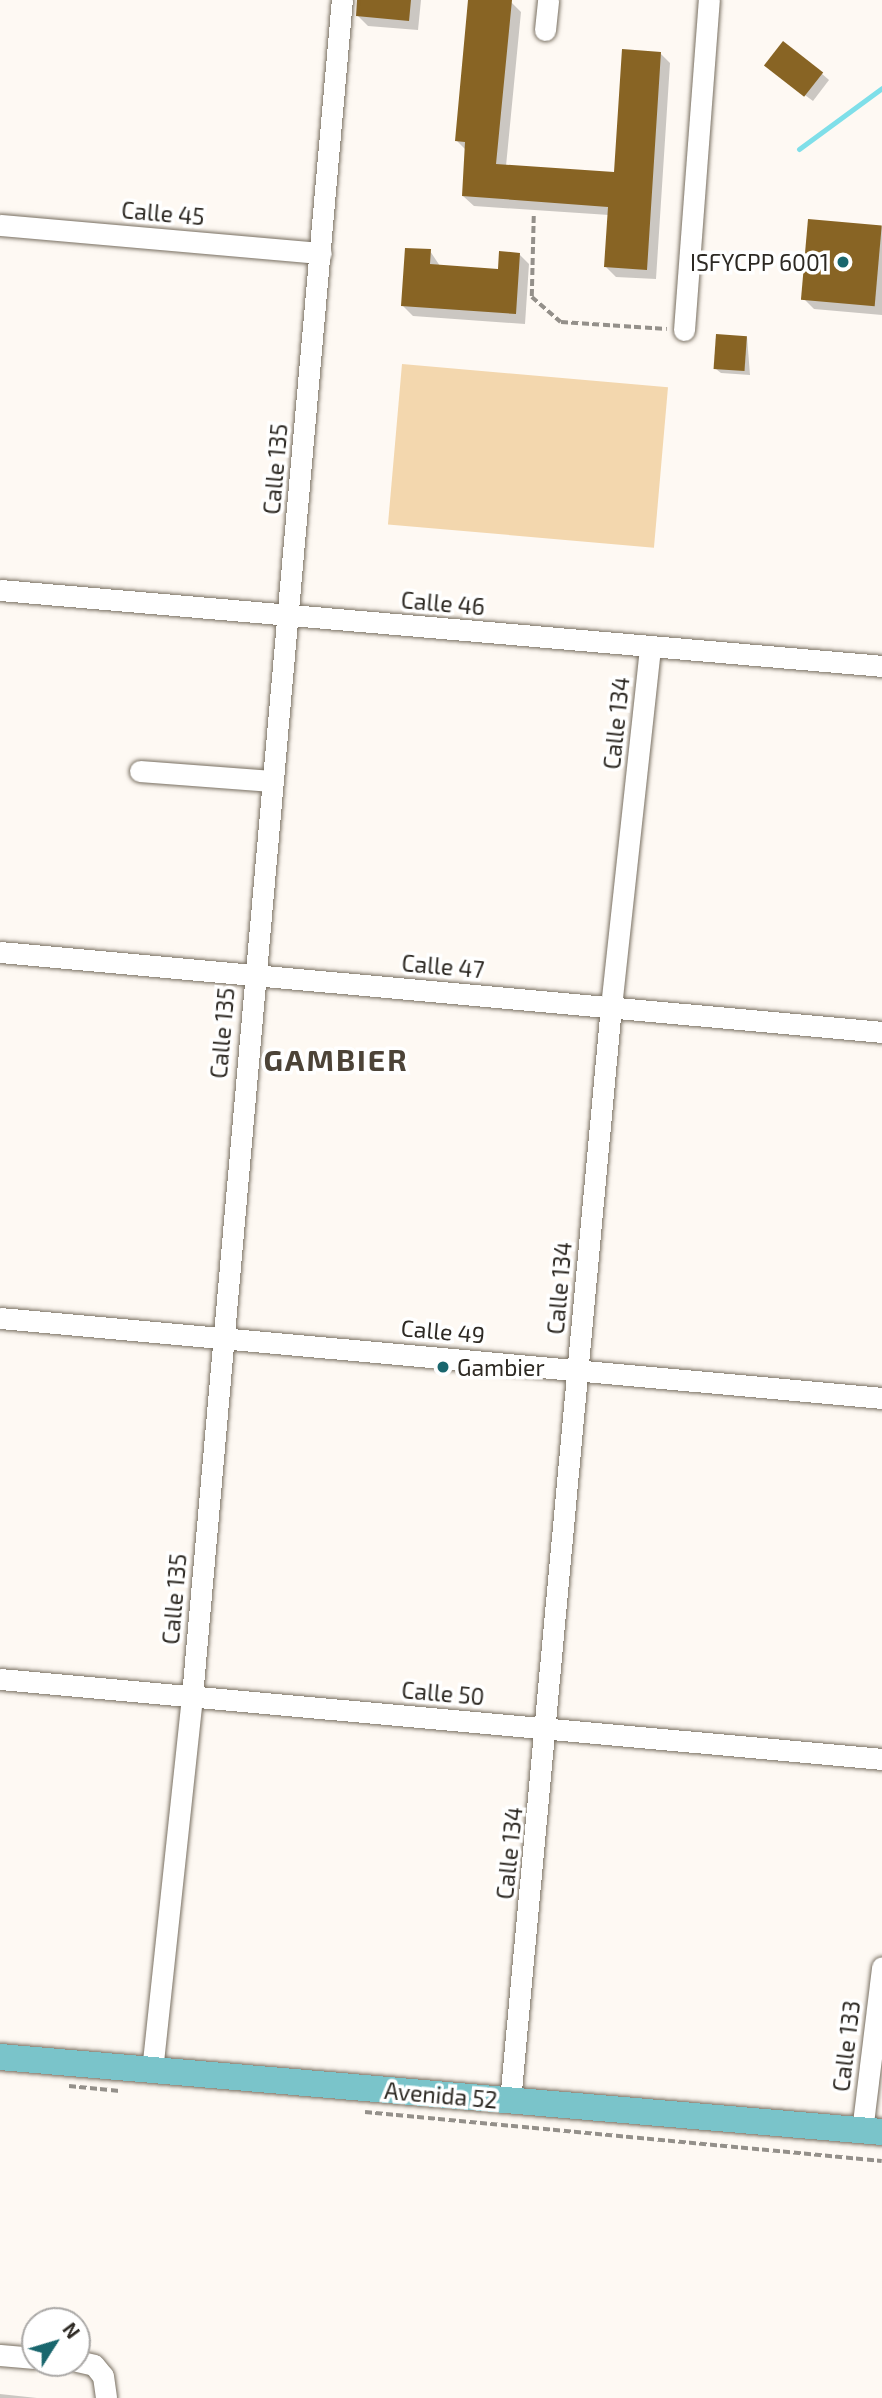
<!DOCTYPE html>
<html>
<head>
<meta charset="utf-8">
<style>
  body { margin:0 }
  #map { position:relative; width:882px; height:2398px; overflow:hidden; background:#fef9f3; font-family:"Exo 2",sans-serif }
  div>[style] { position:absolute }
  [style*='--x'] { left:calc(var(--x)*1px); top:calc(var(--y)*1px); width:calc(var(--w)*1px); rotate:calc(var(--a)*1deg) }
  .green>* { inset:0; background:#f3d7ae; transform-origin:0 0 }
  .shadow>* { inset:0; background:#0003 }
  .stream>* { height:5px; margin:-2.5px; padding:0 2.5px; transform-origin:2.5px; border-radius:2.5px; background:#7fdfe9 }
  .building>* { inset:0; background:#886424; transform-origin:0 0 }
  .path>* { height:3.5px; margin-top:-1.75px; transform-origin:0; background:repeating-linear-gradient(90deg,#94908a 0 7px,transparent 0 10.5px) }
  .roads { filter:drop-shadow(0 0 2px #786f61) drop-shadow(0 0 2px #786f61) }
  .minor>* { height:21px; margin:-10.5px; padding:0 10.5px; transform-origin:10.5px; border-radius:10.5px; background:#fff }
  .major>* { height:26px; margin:-13px; padding:0 13px; transform-origin:13px; border-radius:13px; background:#7ac4ca }
  .dots>* { width:19px; height:19px; translate:-50% -50%; box-sizing:border-box; border:4px solid #fff; border-radius:50% }
  span { translate:-50% -50%; white-space:nowrap; text-align:center; line-height:1.15; -webkit-text-stroke:7px #fff; paint-order:stroke }
  .street-label { font-size:23px; color:#2d2923 }
  .poi-label { font-size:23px; color:#2d2923 }
  .right { translate:-100% -50%; text-align:right }
  .left { translate:0 -50%; text-align:left }
  .district-label { font-size:30px; color:#4c4337; font-weight:700; letter-spacing:2px }
  .north { position:absolute; left:21px; top:2307px; width:70px; height:70px; box-sizing:border-box; background:#fff; border:2px solid #aba9a7; border-radius:50%; rotate:53deg; font-size:19px; font-weight:700; line-height:28px; text-align:center; color:#2d2923 }
  .north::after { content:''; display:block; margin:auto; width:24px; height:32px; background:#19666d; clip-path:polygon(50% 0,100% 100%,50% 72%,0 100%) }
</style>
</head>
<body>
<div id="map">
  <div class="green">
    <div style="left:402px;top:364px;width:267px;height:161px;rotate:5deg"></div>
  </div>
  <div class="shadow">
    <div style="clip-path:polygon(359px 0,421px 0,418px 30px,368px 26px,358px 16px)"></div>
    <div style="clip-path:polygon(470px 0,511px 2px,521px 12px,506px 166px,616px 174px,660px 53px,670px 63px,656px 279px,616px 277px,606px 267px,609px 215px,474px 206px,463px 196px,466px 150px,457px 141px)"></div>
    <div style="clip-path:polygon(774px 72px,821px 73px,829px 80px,813px 101px)"></div>
    <div style="clip-path:polygon(882px 226px,882px 315px,814px 309px,804px 299px)"></div>
    <div style="clip-path:polygon(430px 251px,440px 266px,500px 271px,519px 254px,529px 264px,525px 324px,413px 316px,403px 306px)"></div>
    <div style="clip-path:polygon(747px 337px,750px 375px,721px 373px,716px 369px)"></div>
    <div style="clip-path:polygon(0 2394px,37px 2398px,0 2398px)"></div>
  </div>
  <div class="stream">
    <div style="--x:799;--y:149;--w:103;--a:-36.3"></div>
  </div>
  <div class="building">
    <div style="clip-path:polygon(357px 0,411px 0,409px 21px,356px 16px)"></div>
    <div style="clip-path:polygon(468px 0,512px 0,496px 164px,614px 172px,622px 49px,661px 52px,647px 270px,604px 267px,608px 207px,462px 196px,465px 142px,455px 141px)"></div>
    <div style="left:783px;top:41px;width:51px;height:31px;rotate:38deg"></div>
    <div style="left:808px;top:219px;width:74px;height:81px;rotate:5deg"></div>
    <div style="clip-path:polygon(405px 248px,431px 249px,430px 264px,498px 269px,499px 251px,520px 253px,516px 314px,401px 306px)"></div>
    <div style="left:716px;top:334px;width:31px;height:35px;rotate:4deg"></div>
  </div>
  <div class="path">
    <div style="--x:534;--y:216;--w:81;--a:91.4"></div>
    <div style="--x:532;--y:297;--w:38;--a:41"></div>
    <div style="--x:561;--y:322;--w:106;--a:3.8"></div>
    <div style="--x:69;--y:2086;--w:51;--a:5.6"></div>
    <div style="--x:365;--y:2112;--w:519;--a:5.41"></div>
  </div>
  <div class="roads">
    <div class="minor">
      <div style="--x:545;--y:30;--w:30;--a:-84"></div>
      <div style="--x:0;--y:225;--w:322;--a:5"></div>
      <div style="--x:684;--y:330;--w:331;--a:-85.7"></div>
      <div style="--x:0;--y:590;--w:885;--a:4.92"></div>
      <div style="--x:140;--y:771;--w:132;--a:4.3"></div>
      <div style="--x:0;--y:952;--w:886;--a:5.18"></div>
      <div style="--x:0;--y:1318;--w:886;--a:5.18"></div>
      <div style="--x:0;--y:1679;--w:886;--a:5.18"></div>
      <div style="--x:152;--y:2071;--w:377;--a:-83.9"></div>
      <div style="--x:192;--y:1696;--w:1703;--a:-84.95"></div>
      <div style="--x:510;--y:2101;--w:1099;--a:-84.73"></div>
      <div style="--x:611;--y:1007;--w:361;--a:-83.8"></div>
      <div style="--x:862;--y:2131;--w:165;--a:-83"></div>
      <div style="--x:0;--y:2355;--w:35;--a:5"></div>
      <div style="--x:77;--y:2361;--w:17;--a:13"></div>
      <div style="--x:94;--y:2365;--w:14;--a:51"></div>
      <div style="--x:103;--y:2376;--w:22;--a:82"></div>
    </div>
    <div class="major">
      <div style="--x:0;--y:2057;--w:885;--a:4.86"></div>
    </div>
  </div>
  <div class="dots">
    <div style="left:843px;top:262px;background:#19666d"></div>
    <div style="left:443px;top:1367px;background:#19666d"></div>
  </div>
  <div class="street-label">
    <span style="left:163px;top:213px;rotate:5deg">Calle 45</span>
    <span style="left:275px;top:469px;rotate:-85deg">Calle 135</span>
    <span style="left:443px;top:603px;rotate:5deg">Calle 46</span>
    <span style="left:616px;top:723px;rotate:-84deg">Calle 134</span>
    <span style="left:443px;top:966px;rotate:5deg">Calle 47</span>
    <span style="left:222px;top:1033px;rotate:-85deg">Calle 135</span>
    <span style="left:559px;top:1288px;rotate:-85deg">Calle 134</span>
    <span style="left:443px;top:1331px;rotate:5deg">Calle 49</span>
    <span style="left:174px;top:1599px;rotate:-85deg">Calle 135</span>
    <span style="left:443px;top:1693px;rotate:5deg">Calle 50</span>
    <span style="left:509px;top:1853px;rotate:-84deg">Calle 134</span>
    <span style="left:846px;top:2046px;rotate:-83deg">Calle 133</span>
    <span style="left:441px;top:2095px;rotate:5deg">Avenida 52</span>
  </div>
  <div class="poi-label">
    <span class="right" style="left:829px;top:262px">ISFYCPP 6001</span>
    <span class="left" style="left:457px;top:1367px">Gambier</span>
  </div>
  <div class="district-label">
    <span style="left:336px;top:1059px">GAMBIER</span>
  </div>
  <div class="north">N</div>
</div>
</body>
</html>
